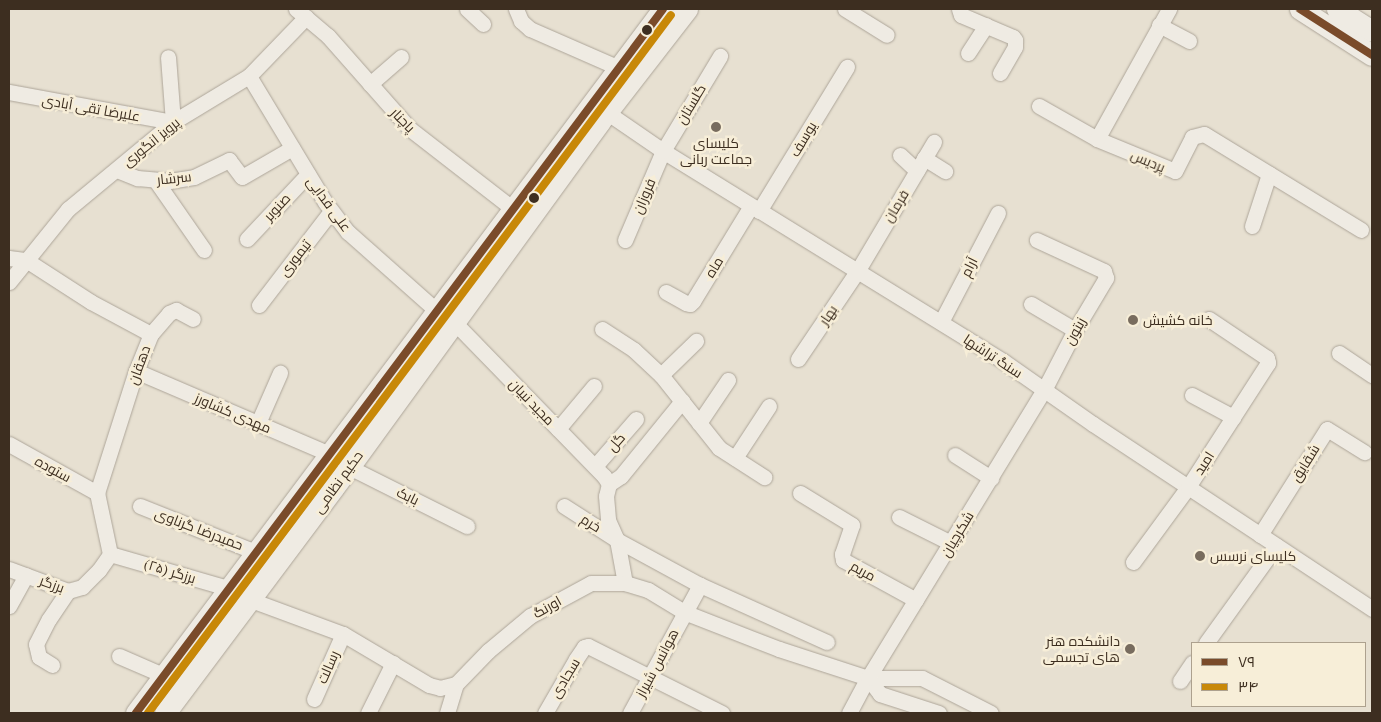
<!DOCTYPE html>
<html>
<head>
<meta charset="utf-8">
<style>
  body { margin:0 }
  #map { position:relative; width:1381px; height:722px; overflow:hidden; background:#e7e0d1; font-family:"PT Serif",Cairo,serif }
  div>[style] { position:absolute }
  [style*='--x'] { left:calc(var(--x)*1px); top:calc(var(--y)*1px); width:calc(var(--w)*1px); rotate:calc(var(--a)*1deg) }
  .roads { filter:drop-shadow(0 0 1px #ada599) drop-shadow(0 0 1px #ada599) }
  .minor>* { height:15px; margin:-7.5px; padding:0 7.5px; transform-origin:7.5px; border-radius:7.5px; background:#efebe3 }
  .secondary>* { height:21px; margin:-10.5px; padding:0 10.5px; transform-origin:10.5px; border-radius:10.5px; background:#efebe3 }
  .bus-1>* { height:8px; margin:-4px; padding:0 4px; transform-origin:4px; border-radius:4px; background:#7a4b2a }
  .bus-2>* { height:8px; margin:-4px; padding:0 4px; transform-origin:4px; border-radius:4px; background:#c88808 }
  .dots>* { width:14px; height:14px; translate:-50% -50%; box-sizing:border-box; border:2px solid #f7eed8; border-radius:50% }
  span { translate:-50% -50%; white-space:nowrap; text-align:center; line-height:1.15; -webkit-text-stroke:5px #f7eed8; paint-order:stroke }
  .street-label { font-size:14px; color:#3d2e20 }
  .poi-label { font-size:14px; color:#3d2e20 }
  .left { translate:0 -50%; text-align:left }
  .right { translate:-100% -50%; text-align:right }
  .frame { position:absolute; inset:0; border:10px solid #3d2e20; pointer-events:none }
  .legend { position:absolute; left:1191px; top:642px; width:175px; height:65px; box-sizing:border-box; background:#f7eed8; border:1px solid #ada18e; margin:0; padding:6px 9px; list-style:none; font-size:15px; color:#3d2e20 }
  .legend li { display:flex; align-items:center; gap:10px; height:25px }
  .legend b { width:25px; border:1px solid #ada18e }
</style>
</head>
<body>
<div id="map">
  <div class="roads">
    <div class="minor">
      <div style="--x:296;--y:9;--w:42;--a:40.2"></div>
      <div style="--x:328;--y:36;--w:124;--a:48.6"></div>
      <div style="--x:410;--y:129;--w:130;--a:37.8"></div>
      <div style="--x:467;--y:9;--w:22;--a:43"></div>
      <div style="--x:516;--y:9;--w:13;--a:67"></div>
      <div style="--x:521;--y:21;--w:12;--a:42"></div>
      <div style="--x:530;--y:29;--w:97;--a:23.7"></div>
      <div style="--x:845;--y:9;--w:49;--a:31.8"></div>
      <div style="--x:959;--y:9;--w:6;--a:72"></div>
      <div style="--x:961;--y:15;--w:56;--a:22.9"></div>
      <div style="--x:1013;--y:37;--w:4;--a:56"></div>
      <div style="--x:1015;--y:40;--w:7;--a:90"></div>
      <div style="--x:1015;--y:47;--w:30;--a:120"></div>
      <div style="--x:1159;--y:25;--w:34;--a:28"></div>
      <div style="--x:968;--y:53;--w:33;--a:-57"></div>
      <div style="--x:249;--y:76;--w:147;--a:58.9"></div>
      <div style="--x:325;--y:202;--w:38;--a:53"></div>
      <div style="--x:348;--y:232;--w:118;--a:41.6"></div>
      <div style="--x:370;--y:84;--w:41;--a:-41.1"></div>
      <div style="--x:9;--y:92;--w:167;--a:10.4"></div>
      <div style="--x:173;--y:122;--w:65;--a:-94.4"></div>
      <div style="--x:1039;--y:106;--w:67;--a:29.6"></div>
      <div style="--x:1097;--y:139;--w:84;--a:22.3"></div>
      <div style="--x:1175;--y:171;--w:38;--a:-63"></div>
      <div style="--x:1192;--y:137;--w:12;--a:-14"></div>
      <div style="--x:1204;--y:134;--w:184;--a:31.4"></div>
      <div style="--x:599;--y:107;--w:78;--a:34.5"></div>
      <div style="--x:663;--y:151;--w:400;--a:31.7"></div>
      <div style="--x:1003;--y:361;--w:110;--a:35"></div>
      <div style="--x:1093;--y:424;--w:335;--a:33.5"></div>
      <div style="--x:1097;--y:139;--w:149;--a:-61"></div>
      <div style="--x:900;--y:155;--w:23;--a:43"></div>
      <div style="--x:924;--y:158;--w:25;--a:32"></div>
      <div style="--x:117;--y:170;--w:22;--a:22"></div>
      <div style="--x:137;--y:178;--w:32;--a:5"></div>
      <div style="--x:169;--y:181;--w:25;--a:-9"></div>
      <div style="--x:194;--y:177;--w:39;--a:-26"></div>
      <div style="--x:229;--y:160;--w:21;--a:53"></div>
      <div style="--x:242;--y:177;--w:58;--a:-30.1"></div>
      <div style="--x:156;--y:181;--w:84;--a:55.2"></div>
      <div style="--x:759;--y:211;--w:169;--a:-58.6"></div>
      <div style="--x:1252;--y:226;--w:55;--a:-71.9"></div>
      <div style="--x:247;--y:239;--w:89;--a:-46.8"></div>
      <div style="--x:625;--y:240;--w:97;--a:-66.9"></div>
      <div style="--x:663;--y:151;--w:111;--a:-59"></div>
      <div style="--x:9;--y:258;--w:17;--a:7"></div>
      <div style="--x:26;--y:260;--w:77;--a:32.9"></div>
      <div style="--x:91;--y:302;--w:68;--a:28.1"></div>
      <div style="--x:9;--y:282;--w:94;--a:-51.1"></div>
      <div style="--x:68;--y:209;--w:136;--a:-39.6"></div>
      <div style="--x:173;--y:122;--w:89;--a:-31.2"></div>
      <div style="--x:249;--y:76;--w:82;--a:-46"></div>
      <div style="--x:666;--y:292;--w:23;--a:29"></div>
      <div style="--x:686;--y:303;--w:4;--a:14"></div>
      <div style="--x:690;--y:304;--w:4;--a:-45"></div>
      <div style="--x:693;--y:301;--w:111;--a:-58.6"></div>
      <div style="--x:1031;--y:304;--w:51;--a:30.6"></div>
      <div style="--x:259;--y:305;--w:118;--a:-52.5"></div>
      <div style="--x:454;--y:322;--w:215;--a:45.8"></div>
      <div style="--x:604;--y:476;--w:9;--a:58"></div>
      <div style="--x:609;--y:484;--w:12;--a:104"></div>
      <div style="--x:606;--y:496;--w:24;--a:85"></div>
      <div style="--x:608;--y:520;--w:22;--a:66"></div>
      <div style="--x:617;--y:540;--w:44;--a:79.5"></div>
      <div style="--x:941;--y:322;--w:123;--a:-62.4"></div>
      <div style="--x:602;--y:329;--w:38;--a:33"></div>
      <div style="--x:634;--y:350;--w:37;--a:43"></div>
      <div style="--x:661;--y:375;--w:93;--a:51.5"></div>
      <div style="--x:719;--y:448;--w:54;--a:32.8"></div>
      <div style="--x:1339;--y:353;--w:40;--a:34"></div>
      <div style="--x:798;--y:359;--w:107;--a:-56"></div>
      <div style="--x:858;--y:270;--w:149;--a:-59.3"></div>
      <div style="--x:136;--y:371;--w:211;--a:23.2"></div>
      <div style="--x:330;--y:454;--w:23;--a:34"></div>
      <div style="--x:349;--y:467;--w:132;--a:26.6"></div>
      <div style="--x:661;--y:375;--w:49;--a:-44.2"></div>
      <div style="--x:1192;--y:395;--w:47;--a:28.2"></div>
      <div style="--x:258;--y:423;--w:55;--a:-66.3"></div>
      <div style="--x:699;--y:423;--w:52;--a:-56"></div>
      <div style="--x:558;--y:429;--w:56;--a:-50.1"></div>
      <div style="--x:9;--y:444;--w:101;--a:29.1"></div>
      <div style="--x:955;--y:455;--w:43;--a:32.6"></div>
      <div style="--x:735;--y:458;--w:62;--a:-56.8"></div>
      <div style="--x:596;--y:465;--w:61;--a:-49"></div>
      <div style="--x:609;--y:484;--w:14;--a:-34"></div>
      <div style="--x:621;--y:476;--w:97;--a:-50.9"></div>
      <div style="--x:800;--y:493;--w:61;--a:31.6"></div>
      <div style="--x:852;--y:525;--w:31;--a:109"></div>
      <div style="--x:842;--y:554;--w:6;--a:81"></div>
      <div style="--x:843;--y:560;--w:83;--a:28.7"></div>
      <div style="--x:140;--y:506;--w:127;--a:21.7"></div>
      <div style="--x:564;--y:506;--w:63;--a:32.7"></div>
      <div style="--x:617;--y:540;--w:94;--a:28.5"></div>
      <div style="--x:700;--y:585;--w:139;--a:24.2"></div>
      <div style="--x:899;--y:517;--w:58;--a:26.6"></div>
      <div style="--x:1260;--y:535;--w:125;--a:-57.7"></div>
      <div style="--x:1327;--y:429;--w:44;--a:31.9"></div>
      <div style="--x:110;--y:554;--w:126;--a:16.1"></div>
      <div style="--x:231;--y:589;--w:23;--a:29"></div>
      <div style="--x:251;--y:600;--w:98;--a:20.3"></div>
      <div style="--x:343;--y:634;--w:100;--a:30.7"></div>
      <div style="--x:429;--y:685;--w:11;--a:15"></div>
      <div style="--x:440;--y:688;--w:16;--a:-14"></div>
      <div style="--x:456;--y:684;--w:46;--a:-45.9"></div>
      <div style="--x:488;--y:651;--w:55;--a:-39.8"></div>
      <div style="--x:530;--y:616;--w:69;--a:-28.4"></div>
      <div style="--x:591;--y:583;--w:34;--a:0"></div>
      <div style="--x:625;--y:583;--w:24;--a:17"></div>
      <div style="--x:648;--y:590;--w:42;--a:31.4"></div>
      <div style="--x:684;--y:612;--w:102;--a:21.3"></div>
      <div style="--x:779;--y:649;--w:94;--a:18"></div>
      <div style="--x:868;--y:678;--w:54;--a:0"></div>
      <div style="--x:922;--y:678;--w:77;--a:26.9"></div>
      <div style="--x:110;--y:554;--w:62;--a:-102"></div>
      <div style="--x:97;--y:493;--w:128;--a:-72.3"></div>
      <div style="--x:136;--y:371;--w:40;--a:-68"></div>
      <div style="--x:151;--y:334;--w:28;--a:-49"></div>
      <div style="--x:169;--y:313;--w:8;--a:-23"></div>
      <div style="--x:176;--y:310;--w:19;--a:28"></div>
      <div style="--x:1133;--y:562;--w:93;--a:-53.7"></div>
      <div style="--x:1188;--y:487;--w:148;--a:-57.2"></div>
      <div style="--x:1268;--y:363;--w:5;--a:-101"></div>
      <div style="--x:1267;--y:358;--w:70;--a:-146.1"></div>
      <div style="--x:9;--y:569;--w:63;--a:20.4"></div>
      <div style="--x:68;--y:591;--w:15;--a:-16"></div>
      <div style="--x:82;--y:587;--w:24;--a:-45"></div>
      <div style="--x:99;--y:570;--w:19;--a:-55"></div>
      <div style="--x:9;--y:606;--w:35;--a:-61"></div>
      <div style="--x:1206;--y:643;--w:120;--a:-54.2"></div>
      <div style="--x:119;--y:656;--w:50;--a:23.5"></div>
      <div style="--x:52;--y:665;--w:15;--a:-148"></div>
      <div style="--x:39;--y:657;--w:13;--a:-103"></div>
      <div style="--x:36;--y:644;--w:28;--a:-63"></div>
      <div style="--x:49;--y:619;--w:34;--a:-56"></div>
      <div style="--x:868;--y:678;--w:20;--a:53"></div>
      <div style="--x:880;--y:694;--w:62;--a:17.9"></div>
      <div style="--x:1180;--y:681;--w:22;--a:-56"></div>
      <div style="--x:314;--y:699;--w:71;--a:-66"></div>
      <div style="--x:368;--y:713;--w:56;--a:-63.4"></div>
      <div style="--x:447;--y:713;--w:30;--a:-73"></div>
      <div style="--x:545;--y:713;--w:62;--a:-60.1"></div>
      <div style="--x:576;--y:659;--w:14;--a:-56"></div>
      <div style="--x:584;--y:647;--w:4;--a:-14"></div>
      <div style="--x:588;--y:646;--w:150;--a:26.6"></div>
      <div style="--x:630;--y:713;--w:146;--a:-61.3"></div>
      <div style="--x:849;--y:713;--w:40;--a:-62"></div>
      <div style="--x:868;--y:678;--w:338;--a:-58.6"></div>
      <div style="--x:1044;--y:390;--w:68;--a:-62.7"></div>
      <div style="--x:1075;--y:330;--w:61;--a:-59.2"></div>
      <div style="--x:1106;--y:278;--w:7;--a:-106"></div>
      <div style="--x:1104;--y:271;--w:74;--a:-155.2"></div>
    </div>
    <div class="secondary">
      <div style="--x:1300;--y:9;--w:85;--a:32.6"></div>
      <div style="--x:1337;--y:9;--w:41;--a:32.2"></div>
      <div style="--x:136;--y:713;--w:879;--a:-53.18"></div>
      <div style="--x:165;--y:713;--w:307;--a:-53.2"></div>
      <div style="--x:349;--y:467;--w:427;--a:-54"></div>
      <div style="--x:600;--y:121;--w:142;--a:-52.2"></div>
    </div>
  </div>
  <div class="bus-1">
    <div style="--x:1300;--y:9;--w:85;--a:32.6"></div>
    <div style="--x:136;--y:713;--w:879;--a:-53.18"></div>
  </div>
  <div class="bus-2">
    <div style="--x:148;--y:713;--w:872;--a:-53.16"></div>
  </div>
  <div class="dots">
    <div style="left:647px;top:30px;background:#3d2e20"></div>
    <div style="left:716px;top:127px;background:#786c5e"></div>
    <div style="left:534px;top:198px;background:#3d2e20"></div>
    <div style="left:1133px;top:320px;background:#786c5e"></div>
    <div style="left:1200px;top:556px;background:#786c5e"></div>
    <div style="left:1130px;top:649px;background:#786c5e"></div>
  </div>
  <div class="street-label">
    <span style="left:691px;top:104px;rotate:-59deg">گلستان</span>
    <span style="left:91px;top:108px;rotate:10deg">علیرضا تقی آبادی</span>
    <span style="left:403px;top:120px;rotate:46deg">پاچنار</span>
    <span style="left:803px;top:139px;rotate:-59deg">یوسف</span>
    <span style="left:151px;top:142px;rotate:-39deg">پرویز انگوری</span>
    <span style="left:1148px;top:161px;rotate:23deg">پردیس</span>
    <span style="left:174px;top:178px;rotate:-6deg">سرشار</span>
    <span style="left:644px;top:196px;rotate:-67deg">فروزان</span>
    <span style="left:329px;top:204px;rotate:54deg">علی فدایی</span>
    <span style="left:896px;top:206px;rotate:-59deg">فرمان</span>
    <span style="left:277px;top:207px;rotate:-47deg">صنوبر</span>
    <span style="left:295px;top:258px;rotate:-52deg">تیموری</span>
    <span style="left:714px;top:267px;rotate:-58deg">ماه</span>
    <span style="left:969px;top:267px;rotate:-63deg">آرام</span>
    <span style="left:828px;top:315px;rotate:-56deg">بهار</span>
    <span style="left:1075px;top:331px;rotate:-61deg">زیتون</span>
    <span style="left:993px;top:356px;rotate:33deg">سنگ تراشها</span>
    <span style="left:139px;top:365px;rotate:-70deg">دهقان</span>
    <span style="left:532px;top:402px;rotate:46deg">مجید نبیان</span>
    <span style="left:233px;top:413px;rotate:23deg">مهدی کشاورز</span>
    <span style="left:616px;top:442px;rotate:-49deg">گل</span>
    <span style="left:1204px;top:463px;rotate:-57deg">امید</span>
    <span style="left:1305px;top:463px;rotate:-58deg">شقایق</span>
    <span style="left:53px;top:469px;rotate:29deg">ستوده</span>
    <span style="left:338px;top:482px;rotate:-54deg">حکیم نظامی</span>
    <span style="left:408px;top:496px;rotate:26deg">بابک</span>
    <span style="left:591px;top:523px;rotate:32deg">خرم</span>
    <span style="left:199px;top:529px;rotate:21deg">حمیدرضا گرناوی</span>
    <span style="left:957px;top:534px;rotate:-59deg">شکرچیان</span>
    <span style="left:170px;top:571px;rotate:17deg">برزگر (۲۵)</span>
    <span style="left:863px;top:571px;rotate:29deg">مریم</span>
    <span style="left:52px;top:584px;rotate:20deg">برزگر</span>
    <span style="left:547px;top:607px;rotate:-29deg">اورنگ</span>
    <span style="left:657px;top:663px;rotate:-62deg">هوانس شیراز</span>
    <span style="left:328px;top:667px;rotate:-66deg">رسالت</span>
    <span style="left:565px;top:678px;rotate:-59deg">سجادی</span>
  </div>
  <div class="poi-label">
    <span style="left:716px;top:151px">کلیسای<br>جماعت ربانی</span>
    <span class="left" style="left:1143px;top:320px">خانه کشیش</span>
    <span class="left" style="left:1210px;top:556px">کلیسای نرسس</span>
    <span class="right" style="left:1120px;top:649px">دانشکده هنر<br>های تجسمی</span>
  </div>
  <div class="frame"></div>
  <ul class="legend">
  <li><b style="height:6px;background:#7a4b2a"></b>۷۹</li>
  <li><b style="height:6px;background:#c88808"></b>۳۴</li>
  </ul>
</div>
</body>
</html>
